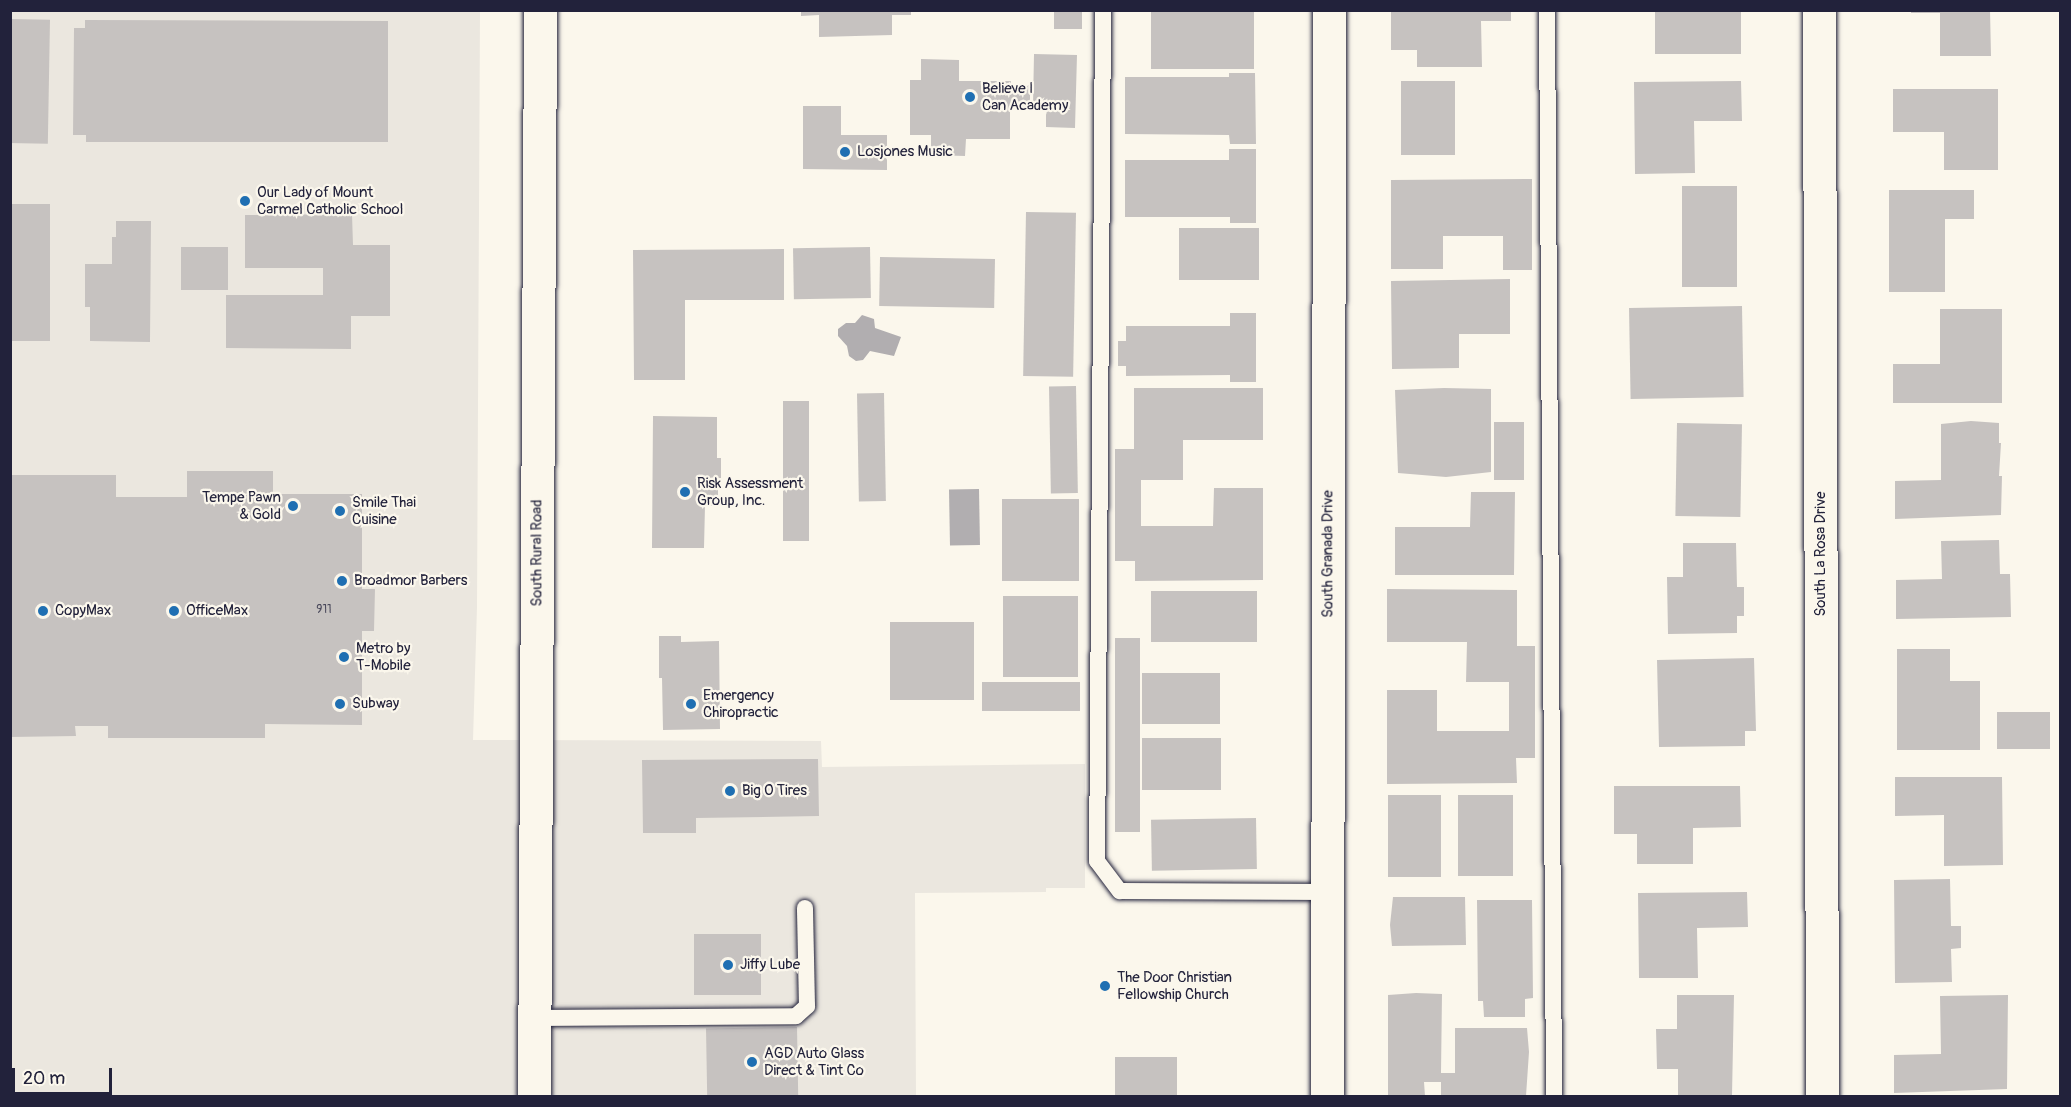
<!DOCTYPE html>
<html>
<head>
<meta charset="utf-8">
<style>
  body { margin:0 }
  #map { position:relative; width:2071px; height:1107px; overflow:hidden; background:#fbf7ec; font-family:Pangolin,sans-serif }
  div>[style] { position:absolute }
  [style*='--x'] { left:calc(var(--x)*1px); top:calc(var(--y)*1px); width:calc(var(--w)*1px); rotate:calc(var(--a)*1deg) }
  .built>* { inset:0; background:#ebe7df }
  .water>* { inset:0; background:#b1aeb0; transform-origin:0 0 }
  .building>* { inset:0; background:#c6c2c0; transform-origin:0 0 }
  .roads { filter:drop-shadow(0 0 2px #22223b) drop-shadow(0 0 2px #22223b) }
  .service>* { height:16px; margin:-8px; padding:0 8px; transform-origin:8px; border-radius:8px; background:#fbf7ec }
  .minor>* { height:33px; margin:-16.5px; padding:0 16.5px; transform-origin:16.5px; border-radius:16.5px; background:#fbf7ec }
  .primary>* { height:33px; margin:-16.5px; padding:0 16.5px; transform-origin:16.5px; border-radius:16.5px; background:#fbf7ec }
  .dots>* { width:16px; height:16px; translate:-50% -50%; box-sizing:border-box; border:3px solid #fbf7ec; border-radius:50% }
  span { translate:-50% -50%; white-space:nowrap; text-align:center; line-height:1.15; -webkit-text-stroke:4.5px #fbf7ec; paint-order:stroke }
  .number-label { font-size:12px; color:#4b4a5c }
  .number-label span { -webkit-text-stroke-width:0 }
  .poi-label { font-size:15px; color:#22223b }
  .left { translate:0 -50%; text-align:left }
  .right { translate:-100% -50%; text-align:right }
  .street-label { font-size:15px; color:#22223b }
  .frame { position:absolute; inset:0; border:12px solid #22223b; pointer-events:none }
  .scale { position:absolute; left:12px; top:1068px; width:100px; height:27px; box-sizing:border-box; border:3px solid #22223b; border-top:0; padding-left:8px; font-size:18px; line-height:21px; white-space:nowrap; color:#22223b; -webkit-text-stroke:4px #fbf7ec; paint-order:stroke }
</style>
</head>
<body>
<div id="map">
  <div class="built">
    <div style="clip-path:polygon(10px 11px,480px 11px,477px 607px,473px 740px,821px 741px,822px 767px,1085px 764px,1085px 888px,1046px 888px,1046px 892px,915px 893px,916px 1096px,11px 1096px)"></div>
  </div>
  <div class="water">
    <div style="clip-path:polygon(862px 315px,874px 319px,875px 328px,901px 337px,894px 356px,870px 351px,863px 360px,856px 361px,849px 356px,847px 346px,838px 336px,838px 329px,846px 323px,855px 323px)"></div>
    <div style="left:979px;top:489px;width:56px;height:30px;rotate:89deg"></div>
  </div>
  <div class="building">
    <div style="clip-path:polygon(801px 10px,911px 10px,911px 15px,892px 15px,892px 35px,819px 37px,819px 15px,801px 16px)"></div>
    <div style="left:1054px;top:10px;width:28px;height:19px"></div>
    <div style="left:1151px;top:10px;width:103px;height:59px"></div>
    <div style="clip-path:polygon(1391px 10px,1511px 10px,1511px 21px,1481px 21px,1482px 67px,1417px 67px,1417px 50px,1391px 50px)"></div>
    <div style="left:1655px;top:10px;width:86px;height:44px"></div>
    <div style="clip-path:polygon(1911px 10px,1990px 10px,1991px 56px,1940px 56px,1940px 13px,1911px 13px)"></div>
    <div style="left:10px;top:19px;width:40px;height:124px;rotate:1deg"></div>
    <div style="clip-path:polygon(85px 20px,388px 21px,388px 142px,86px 142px,86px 135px,73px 135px,74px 28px,85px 28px)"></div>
    <div style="clip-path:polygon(1034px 54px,1077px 55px,1075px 128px,1046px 127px,1046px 105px,1033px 105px)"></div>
    <div style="clip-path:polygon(921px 59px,959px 60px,959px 81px,1011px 81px,1011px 85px,1030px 85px,1030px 109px,1010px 108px,1010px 139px,966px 139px,965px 156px,931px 155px,931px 135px,910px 135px,910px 80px,921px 80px)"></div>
    <div style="clip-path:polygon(1229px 73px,1255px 73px,1256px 144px,1230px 144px,1229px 135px,1125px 134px,1125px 77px,1229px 77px)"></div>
    <div style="left:1401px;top:81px;width:54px;height:74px"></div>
    <div style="clip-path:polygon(1741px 81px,1742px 121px,1694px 121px,1695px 173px,1635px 174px,1634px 82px)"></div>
    <div style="clip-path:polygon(1893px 89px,1998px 89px,1998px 170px,1944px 170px,1944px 132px,1893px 132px)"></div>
    <div style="clip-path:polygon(803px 106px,841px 106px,841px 135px,887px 135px,887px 170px,803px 169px)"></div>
    <div style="clip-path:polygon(1229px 149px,1256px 149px,1256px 223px,1230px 223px,1230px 217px,1125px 217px,1125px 160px,1229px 160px)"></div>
    <div style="clip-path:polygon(1532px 179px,1532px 270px,1503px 270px,1503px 236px,1443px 236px,1443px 269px,1391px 269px,1391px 180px)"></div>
    <div style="left:1682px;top:186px;width:55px;height:101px"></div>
    <div style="clip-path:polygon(1889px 190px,1974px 190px,1974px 219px,1945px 219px,1945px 292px,1889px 292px)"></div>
    <div style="left:10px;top:204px;width:40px;height:137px"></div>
    <div style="left:1026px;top:212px;width:50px;height:164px;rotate:1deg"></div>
    <div style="clip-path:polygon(352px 214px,353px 245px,390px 245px,390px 316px,351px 316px,351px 349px,226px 348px,226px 295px,323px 295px,323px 268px,245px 268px,245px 215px)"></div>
    <div style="clip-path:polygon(116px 221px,151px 221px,150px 342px,90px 341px,90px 307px,85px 307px,85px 264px,112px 264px,112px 237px,116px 237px)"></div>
    <div style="left:1259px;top:228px;width:52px;height:80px;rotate:90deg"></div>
    <div style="left:228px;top:247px;width:43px;height:47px;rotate:90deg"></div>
    <div style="left:870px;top:247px;width:51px;height:77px;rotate:89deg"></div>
    <div style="clip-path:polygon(784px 249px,784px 300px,685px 300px,685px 380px,634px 380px,633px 250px)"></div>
    <div style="left:995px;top:259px;width:49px;height:115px;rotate:91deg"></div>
    <div style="clip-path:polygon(1510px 279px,1510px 334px,1459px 334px,1459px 368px,1392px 369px,1391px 281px)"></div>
    <div style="left:1742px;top:306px;width:91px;height:113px;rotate:89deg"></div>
    <div style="clip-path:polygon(1940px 309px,2002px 309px,2002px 403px,1893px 403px,1893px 364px,1940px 364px)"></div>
    <div style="clip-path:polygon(1230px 313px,1256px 313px,1256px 382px,1230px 382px,1230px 375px,1126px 376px,1126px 366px,1118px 366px,1118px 341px,1126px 341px,1126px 326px,1230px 326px)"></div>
    <div style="left:1076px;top:386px;width:107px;height:27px;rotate:89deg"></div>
    <div style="clip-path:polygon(1134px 388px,1263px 388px,1263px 440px,1183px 440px,1183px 480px,1141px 480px,1141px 526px,1213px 526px,1214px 488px,1263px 488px,1263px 580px,1135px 581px,1135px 561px,1115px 561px,1115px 449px,1134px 449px)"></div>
    <div style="clip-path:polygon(1444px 388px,1491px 389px,1491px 472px,1446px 477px,1398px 473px,1395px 390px)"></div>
    <div style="left:884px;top:393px;width:108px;height:27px;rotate:89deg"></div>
    <div style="left:783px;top:401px;width:26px;height:140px"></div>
    <div style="clip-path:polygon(653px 416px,717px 417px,717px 458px,721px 458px,721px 478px,718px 478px,718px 506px,705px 506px,704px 548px,652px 548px)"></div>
    <div style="clip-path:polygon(1971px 421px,1999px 423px,1999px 443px,2001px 443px,1999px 476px,2002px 476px,2001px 515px,1895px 519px,1895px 481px,1941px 480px,1941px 424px)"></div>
    <div style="left:1494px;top:422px;width:30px;height:58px"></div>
    <div style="left:1677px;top:423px;width:65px;height:93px;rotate:1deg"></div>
    <div style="clip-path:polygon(187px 471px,273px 471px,273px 494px,362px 494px,362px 589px,375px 589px,374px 631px,362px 631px,362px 725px,265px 724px,265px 738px,108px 738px,108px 726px,75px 726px,76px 736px,10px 737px,10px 475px,116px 475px,116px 497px,187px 497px)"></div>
    <div style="clip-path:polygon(1471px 492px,1515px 492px,1514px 575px,1395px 575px,1395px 527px,1470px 527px)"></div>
    <div style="left:1002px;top:499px;width:77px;height:82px"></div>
    <div style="clip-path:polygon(1999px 540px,2000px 574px,2010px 574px,2011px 617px,1896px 619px,1896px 580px,1942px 579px,1941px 541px)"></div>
    <div style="clip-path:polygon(1683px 543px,1736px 543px,1737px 587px,1744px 587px,1744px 616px,1737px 616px,1737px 633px,1668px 634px,1667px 577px,1683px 577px)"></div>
    <div style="clip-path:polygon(1387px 589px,1517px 590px,1517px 646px,1535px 646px,1535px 758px,1516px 758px,1517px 783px,1387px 784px,1387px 690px,1437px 690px,1437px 731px,1509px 731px,1509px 682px,1466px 682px,1467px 642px,1387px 642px)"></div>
    <div style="left:1151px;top:591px;width:106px;height:51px"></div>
    <div style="left:1003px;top:596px;width:75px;height:81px"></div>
    <div style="left:890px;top:622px;width:84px;height:78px"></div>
    <div style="clip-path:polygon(659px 636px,681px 636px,681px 642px,719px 641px,720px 729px,663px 730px,662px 678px,659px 678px)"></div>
    <div style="left:1115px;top:638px;width:25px;height:194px"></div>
    <div style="clip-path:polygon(1897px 649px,1950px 649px,1950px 681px,1980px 681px,1980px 750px,1897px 750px)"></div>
    <div style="clip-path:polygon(1754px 658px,1756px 731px,1745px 731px,1745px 746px,1659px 747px,1657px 660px)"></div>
    <div style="left:1142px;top:673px;width:78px;height:51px"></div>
    <div style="left:1080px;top:682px;width:29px;height:98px;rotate:90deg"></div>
    <div style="left:1997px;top:712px;width:53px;height:37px"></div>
    <div style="left:1142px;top:738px;width:79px;height:52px"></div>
    <div style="clip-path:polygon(818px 759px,819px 816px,696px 818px,696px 833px,643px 833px,642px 760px)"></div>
    <div style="clip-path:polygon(1895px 777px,2002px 777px,2003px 865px,1944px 866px,1944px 815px,1895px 816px)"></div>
    <div style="clip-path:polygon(1614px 786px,1740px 786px,1741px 827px,1693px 828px,1693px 864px,1637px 864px,1637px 834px,1614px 834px)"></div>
    <div style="left:1388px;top:795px;width:53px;height:82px"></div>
    <div style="left:1458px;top:795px;width:55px;height:81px"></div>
    <div style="left:1256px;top:818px;width:51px;height:105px;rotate:89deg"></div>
    <div style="clip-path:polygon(1950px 879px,1951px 926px,1961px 926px,1961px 948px,1951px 949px,1952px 982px,1895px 983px,1894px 880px)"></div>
    <div style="clip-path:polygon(1747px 892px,1748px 927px,1697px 928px,1698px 978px,1639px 978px,1638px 893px)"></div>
    <div style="clip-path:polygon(1393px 897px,1465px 897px,1466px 945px,1392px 946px,1390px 925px)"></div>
    <div style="clip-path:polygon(1477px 900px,1532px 900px,1533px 998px,1525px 999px,1525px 1017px,1484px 1017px,1483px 1001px,1478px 1001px)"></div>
    <div style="left:694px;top:934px;width:67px;height:61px"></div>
    <div style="clip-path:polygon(1416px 993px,1442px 994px,1441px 1073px,1455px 1073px,1455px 1028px,1527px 1028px,1529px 1052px,1526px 1096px,1441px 1096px,1441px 1082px,1424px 1082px,1425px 1096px,1388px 1096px,1388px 995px)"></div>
    <div style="clip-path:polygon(1677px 995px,1734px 995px,1732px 1096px,1678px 1096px,1678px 1069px,1657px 1069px,1656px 1029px,1677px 1029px)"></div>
    <div style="clip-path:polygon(2008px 995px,2007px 1089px,1894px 1093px,1894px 1055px,1941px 1054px,1940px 996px)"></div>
    <div style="left:797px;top:1027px;width:69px;height:91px;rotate:89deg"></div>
    <div style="left:1177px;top:1057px;width:39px;height:62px;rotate:90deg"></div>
  </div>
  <div class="roads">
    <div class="service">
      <div style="--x:1103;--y:10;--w:851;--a:90.4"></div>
      <div style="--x:1097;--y:861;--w:38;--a:53"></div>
      <div style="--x:1120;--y:891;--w:207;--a:0.3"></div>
      <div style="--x:1547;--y:10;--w:1086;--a:89.63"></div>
      <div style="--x:534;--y:1018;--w:262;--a:-0.4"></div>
      <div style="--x:796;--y:1016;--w:15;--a:-42"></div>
      <div style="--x:807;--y:1006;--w:98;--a:-91.2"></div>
    </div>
    <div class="minor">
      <div style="--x:1819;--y:10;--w:1086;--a:89.84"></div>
      <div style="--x:1327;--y:1096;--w:1086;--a:-89.89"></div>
    </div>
    <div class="primary">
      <div style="--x:534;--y:1096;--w:1086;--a:-89.68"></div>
    </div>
  </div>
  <div class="dots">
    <div style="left:970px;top:97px;background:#1f6fb2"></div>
    <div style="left:845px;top:152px;background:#1f6fb2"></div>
    <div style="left:245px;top:201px;background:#1f6fb2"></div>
    <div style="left:685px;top:492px;background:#1f6fb2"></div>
    <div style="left:293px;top:506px;background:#1f6fb2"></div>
    <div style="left:340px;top:511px;background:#1f6fb2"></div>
    <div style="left:342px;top:581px;background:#1f6fb2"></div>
    <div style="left:43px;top:611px;background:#1f6fb2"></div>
    <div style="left:174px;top:611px;background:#1f6fb2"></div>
    <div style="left:344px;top:657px;background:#1f6fb2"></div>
    <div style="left:340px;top:704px;background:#1f6fb2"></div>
    <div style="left:691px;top:704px;background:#1f6fb2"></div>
    <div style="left:730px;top:791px;background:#1f6fb2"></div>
    <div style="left:728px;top:965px;background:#1f6fb2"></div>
    <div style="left:1105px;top:986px;background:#1f6fb2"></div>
    <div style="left:752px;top:1062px;background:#1f6fb2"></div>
  </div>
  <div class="number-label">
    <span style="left:324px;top:610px">911</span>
  </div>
  <div class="poi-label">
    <span class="left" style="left:982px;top:97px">Believe I<br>Can Academy</span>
    <span class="left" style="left:857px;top:152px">Losjones Music</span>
    <span class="left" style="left:257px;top:201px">Our Lady of Mount<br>Carmel Catholic School</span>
    <span class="left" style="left:697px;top:492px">Risk Assessment<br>Group, Inc.</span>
    <span class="right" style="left:281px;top:506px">Tempe Pawn<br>&amp; Gold</span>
    <span class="left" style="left:352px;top:511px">Smile Thai<br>Cuisine</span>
    <span class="left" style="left:354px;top:581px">Broadmor Barbers</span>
    <span class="left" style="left:55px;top:611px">CopyMax</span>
    <span class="left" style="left:186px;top:611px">OfficeMax</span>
    <span class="left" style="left:356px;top:657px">Metro by<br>T-Mobile</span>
    <span class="left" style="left:703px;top:704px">Emergency<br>Chiropractic</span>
    <span class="left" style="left:352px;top:704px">Subway</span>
    <span class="left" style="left:742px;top:791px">Big O Tires</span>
    <span class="left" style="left:740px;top:965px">Jiffy Lube</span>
    <span class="left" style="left:1117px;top:986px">The Door Christian<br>Fellowship Church</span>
    <span class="left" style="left:764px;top:1062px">AGD Auto Glass<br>Direct &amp; Tint Co</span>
  </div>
  <div class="street-label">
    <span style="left:537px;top:553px;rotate:-90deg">South Rural Road</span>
    <span style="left:1328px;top:554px;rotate:-90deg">South Granada Drive</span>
    <span style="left:1821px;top:554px;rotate:-90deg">South La Rosa Drive</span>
  </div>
  <div class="frame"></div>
  <div class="scale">20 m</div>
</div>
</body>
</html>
